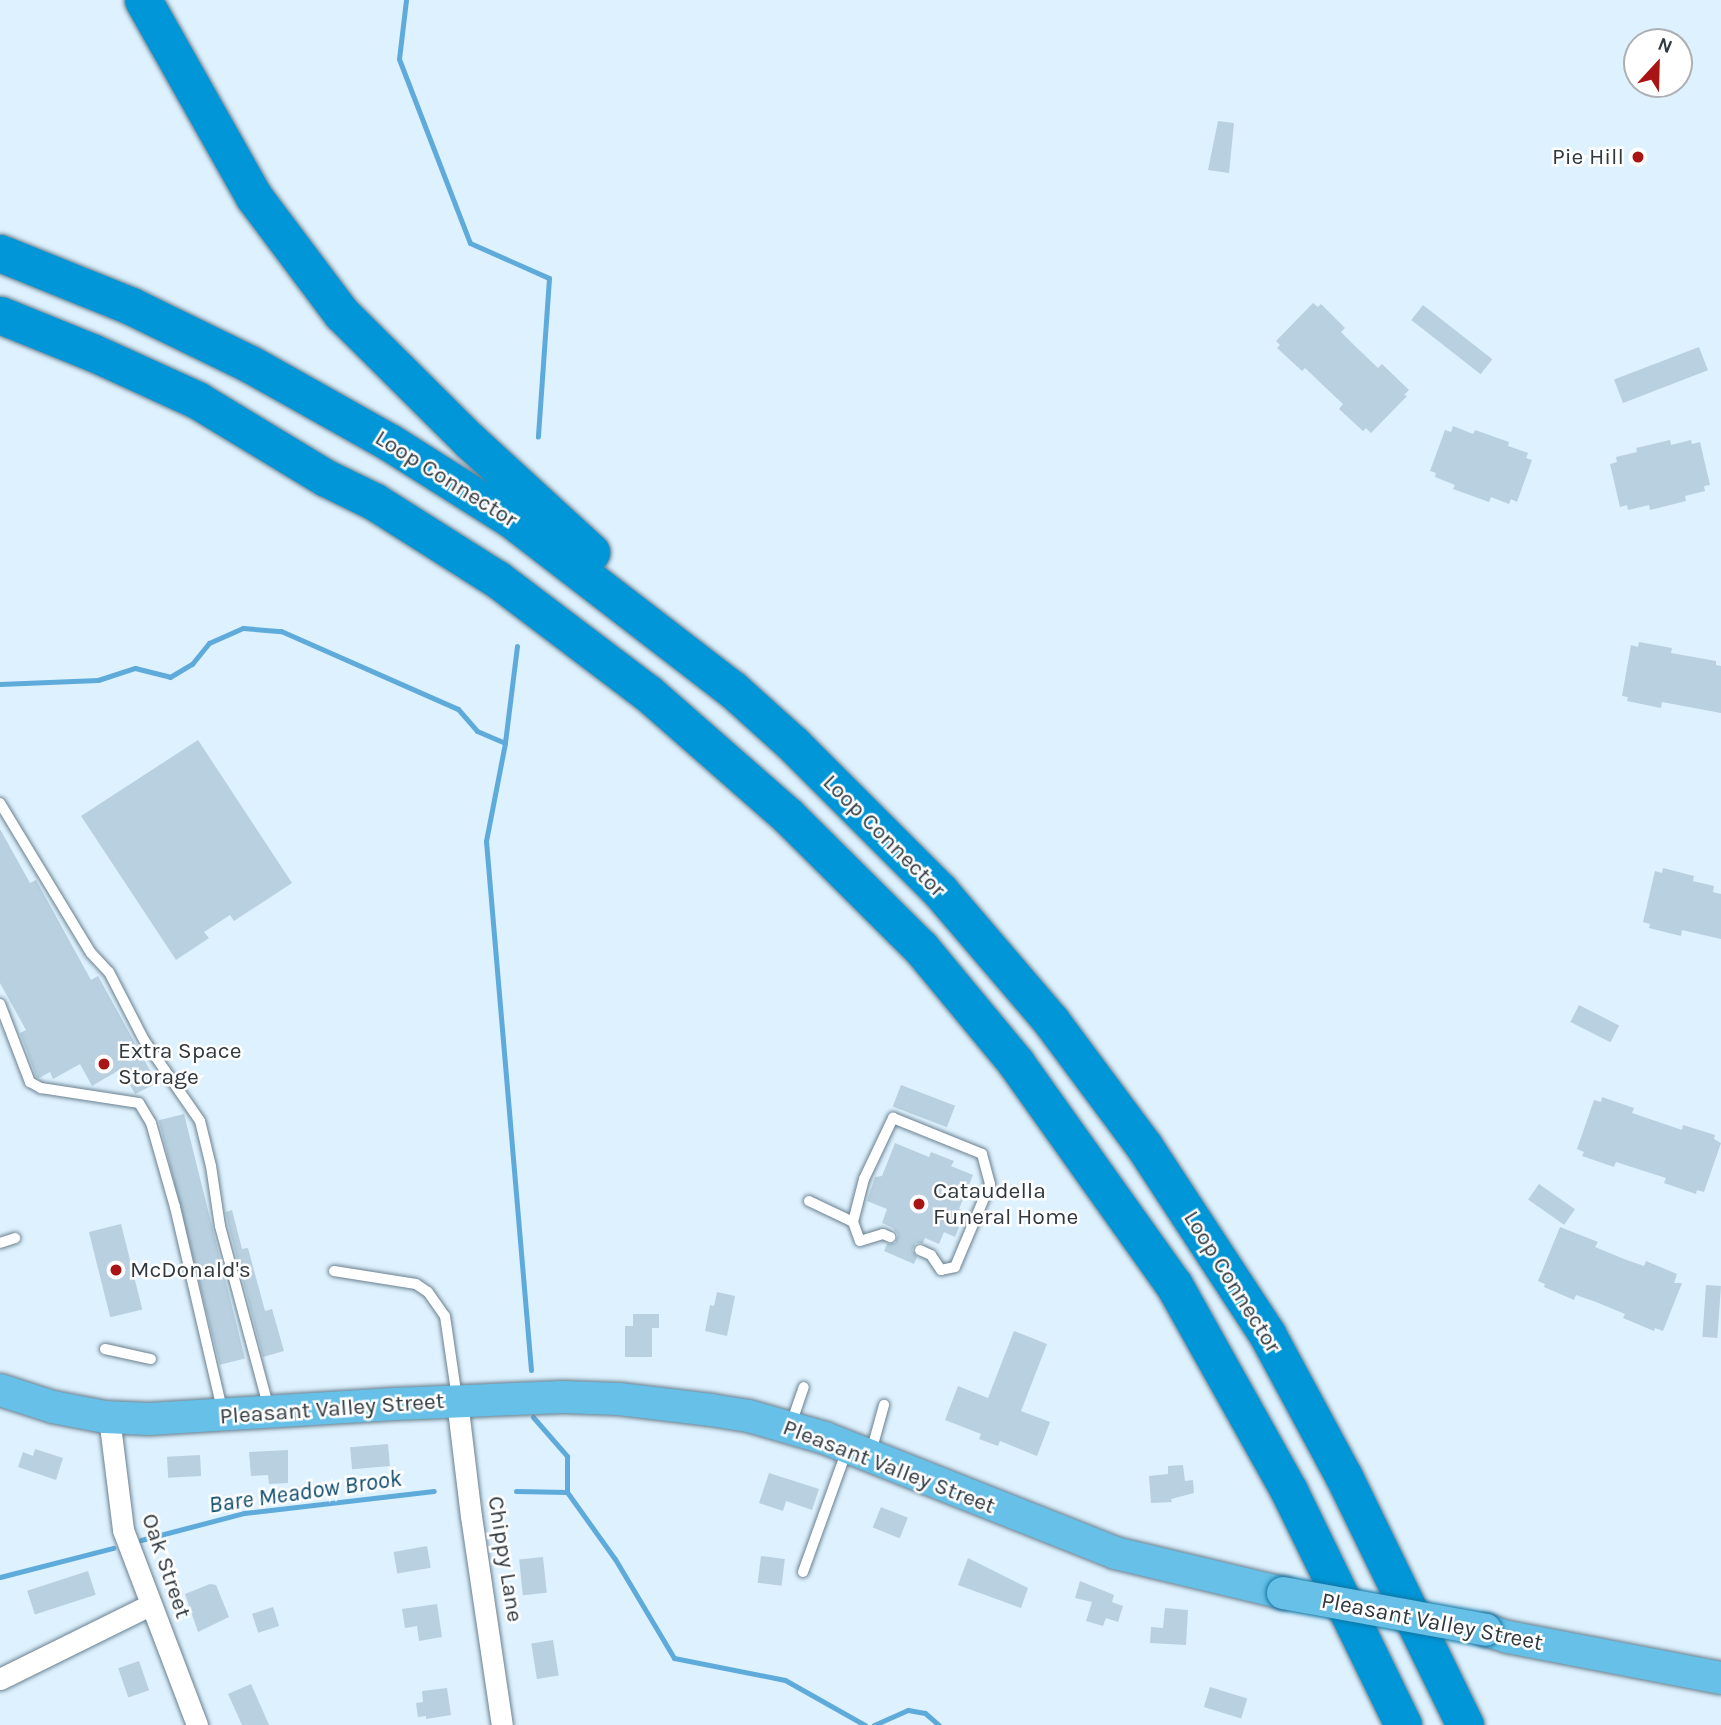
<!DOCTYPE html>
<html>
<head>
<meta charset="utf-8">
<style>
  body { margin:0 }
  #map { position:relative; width:1721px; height:1725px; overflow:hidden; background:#def1fe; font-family:Karla,sans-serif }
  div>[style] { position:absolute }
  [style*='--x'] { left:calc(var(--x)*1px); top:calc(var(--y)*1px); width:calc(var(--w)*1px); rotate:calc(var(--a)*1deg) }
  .stream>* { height:5px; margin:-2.5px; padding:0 2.5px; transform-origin:2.5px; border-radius:2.5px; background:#5eabdb }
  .building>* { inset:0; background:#b8d0e0; transform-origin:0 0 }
  .roads { filter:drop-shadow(0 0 2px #6a808f) drop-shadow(0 0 2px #6a808f) }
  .service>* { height:10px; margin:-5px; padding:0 5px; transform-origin:5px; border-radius:5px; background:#fff }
  .minor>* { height:21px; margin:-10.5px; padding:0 10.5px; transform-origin:10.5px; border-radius:10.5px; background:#fff }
  .primary>* { height:32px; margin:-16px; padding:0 16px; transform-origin:16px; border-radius:16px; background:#66c0e7 }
  .motorway>* { height:37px; margin:-18.5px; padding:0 18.5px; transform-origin:18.5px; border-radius:18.5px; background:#0096d7 }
  .bridges { filter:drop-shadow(0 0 2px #1175a2) drop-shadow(0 0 2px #1175a2) }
  .primary-bridge>* { height:32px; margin:-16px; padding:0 16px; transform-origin:16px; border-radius:16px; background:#66c0e7 }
  .dots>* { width:19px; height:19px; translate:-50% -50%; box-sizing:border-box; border:4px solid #fff; border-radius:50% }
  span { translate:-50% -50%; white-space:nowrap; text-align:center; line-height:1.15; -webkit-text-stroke:5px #fff; paint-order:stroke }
  .poi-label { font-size:23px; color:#303940 }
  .right { translate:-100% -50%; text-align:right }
  .left { translate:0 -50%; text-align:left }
  .street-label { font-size:23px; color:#303940 }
  .water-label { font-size:24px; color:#104d6d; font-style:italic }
  .north { position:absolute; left:1623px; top:28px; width:70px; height:70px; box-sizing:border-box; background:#fff; border:2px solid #acb0b3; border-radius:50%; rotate:22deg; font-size:19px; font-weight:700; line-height:28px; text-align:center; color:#303940 }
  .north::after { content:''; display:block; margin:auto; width:24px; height:32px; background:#a81514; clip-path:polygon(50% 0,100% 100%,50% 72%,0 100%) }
</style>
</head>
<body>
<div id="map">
  <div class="stream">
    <div style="--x:406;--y:0;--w:59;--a:96.8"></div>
    <div style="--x:399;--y:59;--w:197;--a:68.9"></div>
    <div style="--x:470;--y:243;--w:86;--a:23.9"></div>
    <div style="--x:549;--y:278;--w:159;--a:94"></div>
    <div style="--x:517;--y:646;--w:98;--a:97.1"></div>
    <div style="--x:505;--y:743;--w:100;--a:101"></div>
    <div style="--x:486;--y:841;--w:531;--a:85.14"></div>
    <div style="--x:0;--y:684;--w:98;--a:-2.3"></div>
    <div style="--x:98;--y:680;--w:39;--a:-18"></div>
    <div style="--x:135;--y:668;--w:36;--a:14"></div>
    <div style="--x:170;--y:677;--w:26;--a:-31"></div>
    <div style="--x:192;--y:664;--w:27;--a:-51"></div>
    <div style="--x:209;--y:643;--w:37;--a:-24"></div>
    <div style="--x:243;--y:628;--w:38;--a:5"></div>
    <div style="--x:281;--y:631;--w:193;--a:23.8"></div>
    <div style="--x:458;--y:709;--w:29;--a:49"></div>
    <div style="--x:477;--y:731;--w:30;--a:23"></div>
    <div style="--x:533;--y:1417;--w:52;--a:48.9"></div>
    <div style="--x:567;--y:1456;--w:36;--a:90"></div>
    <div style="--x:516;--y:1491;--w:51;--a:1.1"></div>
    <div style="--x:567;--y:1492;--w:82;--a:54.4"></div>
    <div style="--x:615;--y:1559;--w:115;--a:59.2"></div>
    <div style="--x:674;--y:1658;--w:113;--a:11.2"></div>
    <div style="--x:785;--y:1680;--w:92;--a:29.4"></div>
    <div style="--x:141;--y:1540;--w:106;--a:-14.7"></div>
    <div style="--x:244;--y:1513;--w:191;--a:-6.6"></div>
    <div style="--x:0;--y:1577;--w:117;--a:-14.4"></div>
    <div style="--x:874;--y:1725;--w:37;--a:-24"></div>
    <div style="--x:908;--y:1710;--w:17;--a:10"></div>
    <div style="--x:925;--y:1713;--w:18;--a:41"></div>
  </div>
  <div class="building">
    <div style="clip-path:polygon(1218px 121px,1234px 123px,1229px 173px,1208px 170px)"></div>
    <div style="clip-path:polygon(1313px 303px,1318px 307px,1321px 304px,1345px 328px,1341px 332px,1356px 347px,1378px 368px,1382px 364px,1409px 390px,1404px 395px,1407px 396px,1371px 433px,1366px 428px,1363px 431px,1339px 409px,1343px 404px,1327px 389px,1305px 368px,1302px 371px,1277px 348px,1280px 345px,1276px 341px)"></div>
    <div style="left:1423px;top:305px;width:88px;height:19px;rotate:38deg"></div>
    <div style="left:1699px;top:347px;width:25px;height:91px;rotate:69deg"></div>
    <div style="clip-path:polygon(1453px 426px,1473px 434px,1475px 430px,1509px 442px,1508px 446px,1528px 453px,1526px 458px,1532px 460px,1517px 502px,1511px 499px,1509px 504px,1491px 497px,1489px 502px,1453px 489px,1455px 485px,1435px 477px,1436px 473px,1430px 471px,1445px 430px,1451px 432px)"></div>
    <div style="clip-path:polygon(1670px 440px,1671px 445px,1691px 440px,1692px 444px,1700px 442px,1710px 485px,1704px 486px,1705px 491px,1685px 496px,1686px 501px,1650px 510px,1649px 505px,1628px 510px,1627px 505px,1620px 507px,1610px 464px,1617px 462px,1616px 457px,1637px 452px,1636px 448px)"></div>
    <div style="clip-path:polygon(1639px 642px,1672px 648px,1671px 653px,1716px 661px,1716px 665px,1721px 666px,1721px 713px,1662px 702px,1661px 708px,1627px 701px,1628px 697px,1622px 696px,1631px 645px,1638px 647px)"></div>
    <div style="clip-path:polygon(198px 740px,292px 883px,234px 921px,230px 915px,204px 932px,209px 938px,176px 960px,81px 816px)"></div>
    <div style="clip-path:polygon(0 829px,30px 883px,36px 880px,91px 980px,98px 976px,157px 1083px,135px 1094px,121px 1069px,92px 1086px,80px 1064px,53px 1079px,50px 1072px,39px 1078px,36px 1076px,20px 1033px,26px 1030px,0 983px)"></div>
    <div style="clip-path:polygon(1663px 868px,1694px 876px,1693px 881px,1714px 886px,1713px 892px,1721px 894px,1721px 939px,1682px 930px,1681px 936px,1649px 928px,1650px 924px,1643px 922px,1655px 871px,1662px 873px)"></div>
    <div style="left:1579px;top:1005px;width:45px;height:19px;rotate:27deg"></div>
    <div style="left:901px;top:1085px;width:58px;height:23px;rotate:21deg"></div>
    <div style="clip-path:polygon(1602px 1097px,1634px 1108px,1632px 1113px,1682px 1130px,1683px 1125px,1715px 1135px,1714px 1139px,1721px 1143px,1704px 1192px,1697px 1190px,1696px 1194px,1664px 1183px,1666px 1178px,1616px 1162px,1614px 1167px,1582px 1156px,1584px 1152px,1577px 1149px,1594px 1100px,1601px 1102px)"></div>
    <div style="left:184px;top:1114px;width:252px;height:26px;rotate:76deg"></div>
    <div style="clip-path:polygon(895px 1143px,929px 1157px,931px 1152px,954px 1161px,951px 1166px,973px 1175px,959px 1209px,965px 1212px,955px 1237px,944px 1232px,939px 1244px,925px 1238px,923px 1243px,916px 1243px,912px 1250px,917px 1257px,914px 1264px,884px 1251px,887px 1244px,895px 1243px,898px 1235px,893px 1228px,882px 1223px,887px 1209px,867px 1201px,875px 1177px,882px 1176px)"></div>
    <div style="left:1539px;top:1184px;width:44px;height:19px;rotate:35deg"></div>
    <div style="clip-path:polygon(232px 1210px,242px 1249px,248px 1248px,265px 1311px,272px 1309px,284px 1351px,263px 1357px,228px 1224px,226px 1212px)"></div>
    <div style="left:121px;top:1224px;width:88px;height:33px;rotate:76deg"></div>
    <div style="clip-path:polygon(1560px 1227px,1598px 1242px,1595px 1247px,1624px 1259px,1644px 1266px,1646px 1261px,1677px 1274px,1674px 1283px,1682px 1283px,1663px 1331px,1655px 1328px,1654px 1331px,1623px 1318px,1625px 1314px,1596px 1302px,1576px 1295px,1574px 1300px,1544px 1287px,1545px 1284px,1538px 1281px)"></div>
    <div style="left:1706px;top:1285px;width:15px;height:52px;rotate:4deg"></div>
    <div style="clip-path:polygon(717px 1292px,735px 1296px,727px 1336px,705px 1331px,710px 1305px,714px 1306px)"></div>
    <div style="clip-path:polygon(633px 1314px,659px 1314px,659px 1328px,652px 1328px,652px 1357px,625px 1357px,625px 1326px,633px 1326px)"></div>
    <div style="clip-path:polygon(1014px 1331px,1047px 1344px,1021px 1411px,1050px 1422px,1037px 1456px,1000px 1441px,998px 1446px,979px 1439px,981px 1434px,945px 1420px,958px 1386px,988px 1398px)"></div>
    <div style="left:388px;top:1444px;width:22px;height:38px;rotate:85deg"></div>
    <div style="clip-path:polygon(35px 1449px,63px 1458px,56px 1480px,18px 1467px,23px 1452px,33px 1456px)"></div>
    <div style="clip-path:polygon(288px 1450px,288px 1483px,269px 1484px,268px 1475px,251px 1476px,249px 1452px)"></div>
    <div style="left:200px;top:1455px;width:21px;height:33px;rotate:87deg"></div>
    <div style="clip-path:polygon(1183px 1465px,1185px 1481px,1193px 1480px,1194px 1493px,1171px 1499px,1172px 1502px,1151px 1503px,1149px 1476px,1168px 1474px,1168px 1466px)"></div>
    <div style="clip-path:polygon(769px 1473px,819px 1489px,812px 1510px,786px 1501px,783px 1511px,759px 1503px)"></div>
    <div style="left:881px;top:1507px;width:29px;height:22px;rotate:22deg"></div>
    <div style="left:427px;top:1546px;width:22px;height:34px;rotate:80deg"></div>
    <div style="left:761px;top:1556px;width:24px;height:27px;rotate:7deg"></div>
    <div style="left:543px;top:1557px;width:36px;height:24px;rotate:84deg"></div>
    <div style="clip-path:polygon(968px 1558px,1028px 1588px,1021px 1608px,958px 1585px)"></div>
    <div style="left:88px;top:1571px;width:25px;height:64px;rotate:72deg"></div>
    <div style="clip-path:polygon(1080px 1581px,1114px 1595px,1112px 1602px,1123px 1606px,1118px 1622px,1106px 1618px,1103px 1626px,1086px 1621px,1092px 1602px,1075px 1598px)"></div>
    <div style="clip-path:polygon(210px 1584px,216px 1585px,229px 1617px,198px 1632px,185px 1594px)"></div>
    <div style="clip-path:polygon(437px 1604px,442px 1637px,419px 1641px,417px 1626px,405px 1628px,402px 1609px)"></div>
    <div style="left:273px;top:1607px;width:20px;height:22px;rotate:72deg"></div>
    <div style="clip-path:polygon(1165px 1608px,1188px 1610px,1186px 1645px,1150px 1643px,1151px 1627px,1163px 1628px)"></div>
    <div style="left:553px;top:1640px;width:36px;height:22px;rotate:81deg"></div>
    <div style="left:139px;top:1661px;width:31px;height:22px;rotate:71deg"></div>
    <div style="clip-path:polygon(251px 1684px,269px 1725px,242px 1725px,228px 1694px)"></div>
    <div style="left:1210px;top:1687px;width:39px;height:21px;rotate:17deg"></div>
    <div style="clip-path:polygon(447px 1688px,451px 1715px,426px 1719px,426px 1716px,418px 1717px,416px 1703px,423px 1702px,422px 1691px)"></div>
  </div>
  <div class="roads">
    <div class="service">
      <div style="--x:0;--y:803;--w:175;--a:58.8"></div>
      <div style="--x:91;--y:953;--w:26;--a:47"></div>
      <div style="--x:109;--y:972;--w:76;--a:62.8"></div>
      <div style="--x:144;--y:1040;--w:98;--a:55.3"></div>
      <div style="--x:200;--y:1121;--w:46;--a:76.3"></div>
      <div style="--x:211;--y:1166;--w:61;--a:81.5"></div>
      <div style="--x:220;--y:1226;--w:189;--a:75"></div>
      <div style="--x:0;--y:1004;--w:84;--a:69"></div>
      <div style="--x:30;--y:1082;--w:13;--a:29"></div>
      <div style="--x:41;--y:1088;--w:99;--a:8.7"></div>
      <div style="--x:139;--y:1103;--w:23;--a:59"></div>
      <div style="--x:151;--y:1123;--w:87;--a:74.1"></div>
      <div style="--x:175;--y:1207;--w:212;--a:76.9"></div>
      <div style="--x:809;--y:1201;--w:49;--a:25.5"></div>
      <div style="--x:853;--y:1222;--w:44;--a:-75.7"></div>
      <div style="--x:864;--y:1179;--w:68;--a:-64.6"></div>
      <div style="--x:893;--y:1118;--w:96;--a:22"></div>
      <div style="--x:982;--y:1154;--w:31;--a:75"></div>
      <div style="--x:990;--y:1184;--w:90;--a:112.9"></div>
      <div style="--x:955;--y:1267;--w:14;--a:168"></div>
      <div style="--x:941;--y:1270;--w:18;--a:-124"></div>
      <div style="--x:931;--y:1255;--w:12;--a:-156"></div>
      <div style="--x:853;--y:1222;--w:20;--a:70"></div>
      <div style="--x:860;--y:1241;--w:24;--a:-17"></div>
      <div style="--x:883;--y:1234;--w:8;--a:23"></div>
      <div style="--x:0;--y:1243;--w:16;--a:-18"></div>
      <div style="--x:334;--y:1271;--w:83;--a:9"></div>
      <div style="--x:416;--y:1284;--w:14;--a:34"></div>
      <div style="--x:428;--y:1292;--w:29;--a:55"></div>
      <div style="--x:445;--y:1316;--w:83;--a:81.7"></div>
      <div style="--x:105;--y:1349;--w:47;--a:12.3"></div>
      <div style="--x:791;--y:1424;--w:39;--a:-71"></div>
      <div style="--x:871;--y:1452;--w:49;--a:-74.5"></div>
      <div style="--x:803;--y:1572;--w:130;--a:-70.2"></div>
    </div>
    <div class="minor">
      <div style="--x:457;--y:1401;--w:116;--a:83.1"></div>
      <div style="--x:471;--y:1516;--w:211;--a:81.6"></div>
      <div style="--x:109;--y:1417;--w:114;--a:82.9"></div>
      <div style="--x:123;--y:1530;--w:209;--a:69.2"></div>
      <div style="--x:0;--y:1679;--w:167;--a:-26.3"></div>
    </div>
    <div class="primary">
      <div style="--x:0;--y:1390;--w:56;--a:17.8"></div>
      <div style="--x:53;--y:1407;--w:53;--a:10.9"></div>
      <div style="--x:105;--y:1417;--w:44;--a:2.6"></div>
      <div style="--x:149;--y:1419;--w:246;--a:-3.5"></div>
      <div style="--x:395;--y:1404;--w:168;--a:-2.4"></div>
      <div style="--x:563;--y:1397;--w:56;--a:2"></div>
      <div style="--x:619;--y:1399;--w:93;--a:6.8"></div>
      <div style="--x:711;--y:1410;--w:38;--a:9"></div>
      <div style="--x:749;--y:1416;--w:79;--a:16.1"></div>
      <div style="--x:825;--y:1438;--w:312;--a:21.6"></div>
      <div style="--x:1115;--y:1553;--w:173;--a:13.4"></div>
      <div style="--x:1486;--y:1630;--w:23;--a:18"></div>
      <div style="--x:1508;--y:1637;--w:217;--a:10.9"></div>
    </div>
    <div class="motorway">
      <div style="--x:143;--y:0;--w:226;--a:60.6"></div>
      <div style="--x:254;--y:197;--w:146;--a:53.1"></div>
      <div style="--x:342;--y:314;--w:182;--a:44.8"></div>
      <div style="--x:471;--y:442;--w:163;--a:42.5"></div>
      <div style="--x:0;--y:253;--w:141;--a:22"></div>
      <div style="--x:131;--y:306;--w:132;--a:26"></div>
      <div style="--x:250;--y:364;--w:159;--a:29.3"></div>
      <div style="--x:389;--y:442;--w:144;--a:32.3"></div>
      <div style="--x:511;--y:519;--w:279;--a:37.6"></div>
      <div style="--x:732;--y:689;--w:82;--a:42"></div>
      <div style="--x:793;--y:744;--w:208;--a:45"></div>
      <div style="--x:940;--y:891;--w:171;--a:49.5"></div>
      <div style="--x:1051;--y:1021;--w:156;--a:53.4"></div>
      <div style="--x:1144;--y:1146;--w:225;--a:56.8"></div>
      <div style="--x:1267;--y:1334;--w:162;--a:61.7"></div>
      <div style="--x:1344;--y:1477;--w:276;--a:64"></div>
      <div style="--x:0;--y:315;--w:101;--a:22"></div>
      <div style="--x:94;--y:353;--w:113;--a:24.5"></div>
      <div style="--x:197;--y:400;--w:151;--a:31.2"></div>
      <div style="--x:326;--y:478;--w:55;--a:26.1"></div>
      <div style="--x:375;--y:502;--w:144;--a:32.3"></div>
      <div style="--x:497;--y:579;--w:189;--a:37.1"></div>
      <div style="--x:648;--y:693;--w:186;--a:41.3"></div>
      <div style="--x:788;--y:816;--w:187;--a:44.8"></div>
      <div style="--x:921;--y:948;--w:149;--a:50.4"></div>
      <div style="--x:1016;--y:1063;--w:272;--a:54.6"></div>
      <div style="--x:1174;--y:1285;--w:236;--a:60.8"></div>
      <div style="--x:1289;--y:1491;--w:260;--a:64"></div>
    </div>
  </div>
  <div class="bridges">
    <div class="primary-bridge">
      <div style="--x:1283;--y:1593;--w:206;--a:10.3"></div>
    </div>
  </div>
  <div class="dots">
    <div style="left:1638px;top:157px;background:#a81514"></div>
    <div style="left:104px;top:1064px;background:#a81514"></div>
    <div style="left:919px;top:1204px;background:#a81514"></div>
    <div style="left:116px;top:1270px;background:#a81514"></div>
  </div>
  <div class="poi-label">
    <span class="right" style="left:1624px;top:157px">Pie Hill</span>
    <span class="left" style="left:118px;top:1064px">Extra Space<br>Storage</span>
    <span class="left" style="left:933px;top:1204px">Cataudella<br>Funeral Home</span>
    <span class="left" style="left:130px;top:1270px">McDonald's</span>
  </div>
  <div class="street-label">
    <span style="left:446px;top:479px;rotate:32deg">Loop Connector</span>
    <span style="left:884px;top:836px;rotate:45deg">Loop Connector</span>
    <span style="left:1232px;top:1282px;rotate:58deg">Loop Connector</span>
    <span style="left:332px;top:1409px;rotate:-4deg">Pleasant Valley Street</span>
    <span style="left:889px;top:1467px;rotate:21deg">Pleasant Valley Street</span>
    <span style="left:505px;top:1559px;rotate:81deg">Chippy Lane</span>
    <span style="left:166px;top:1566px;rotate:71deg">Oak Street</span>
    <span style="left:1432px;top:1622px;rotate:11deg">Pleasant Valley Street</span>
  </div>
  <div class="water-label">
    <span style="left:305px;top:1492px;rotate:-8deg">Bare Meadow Brook</span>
  </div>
  <div class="north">N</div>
</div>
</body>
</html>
